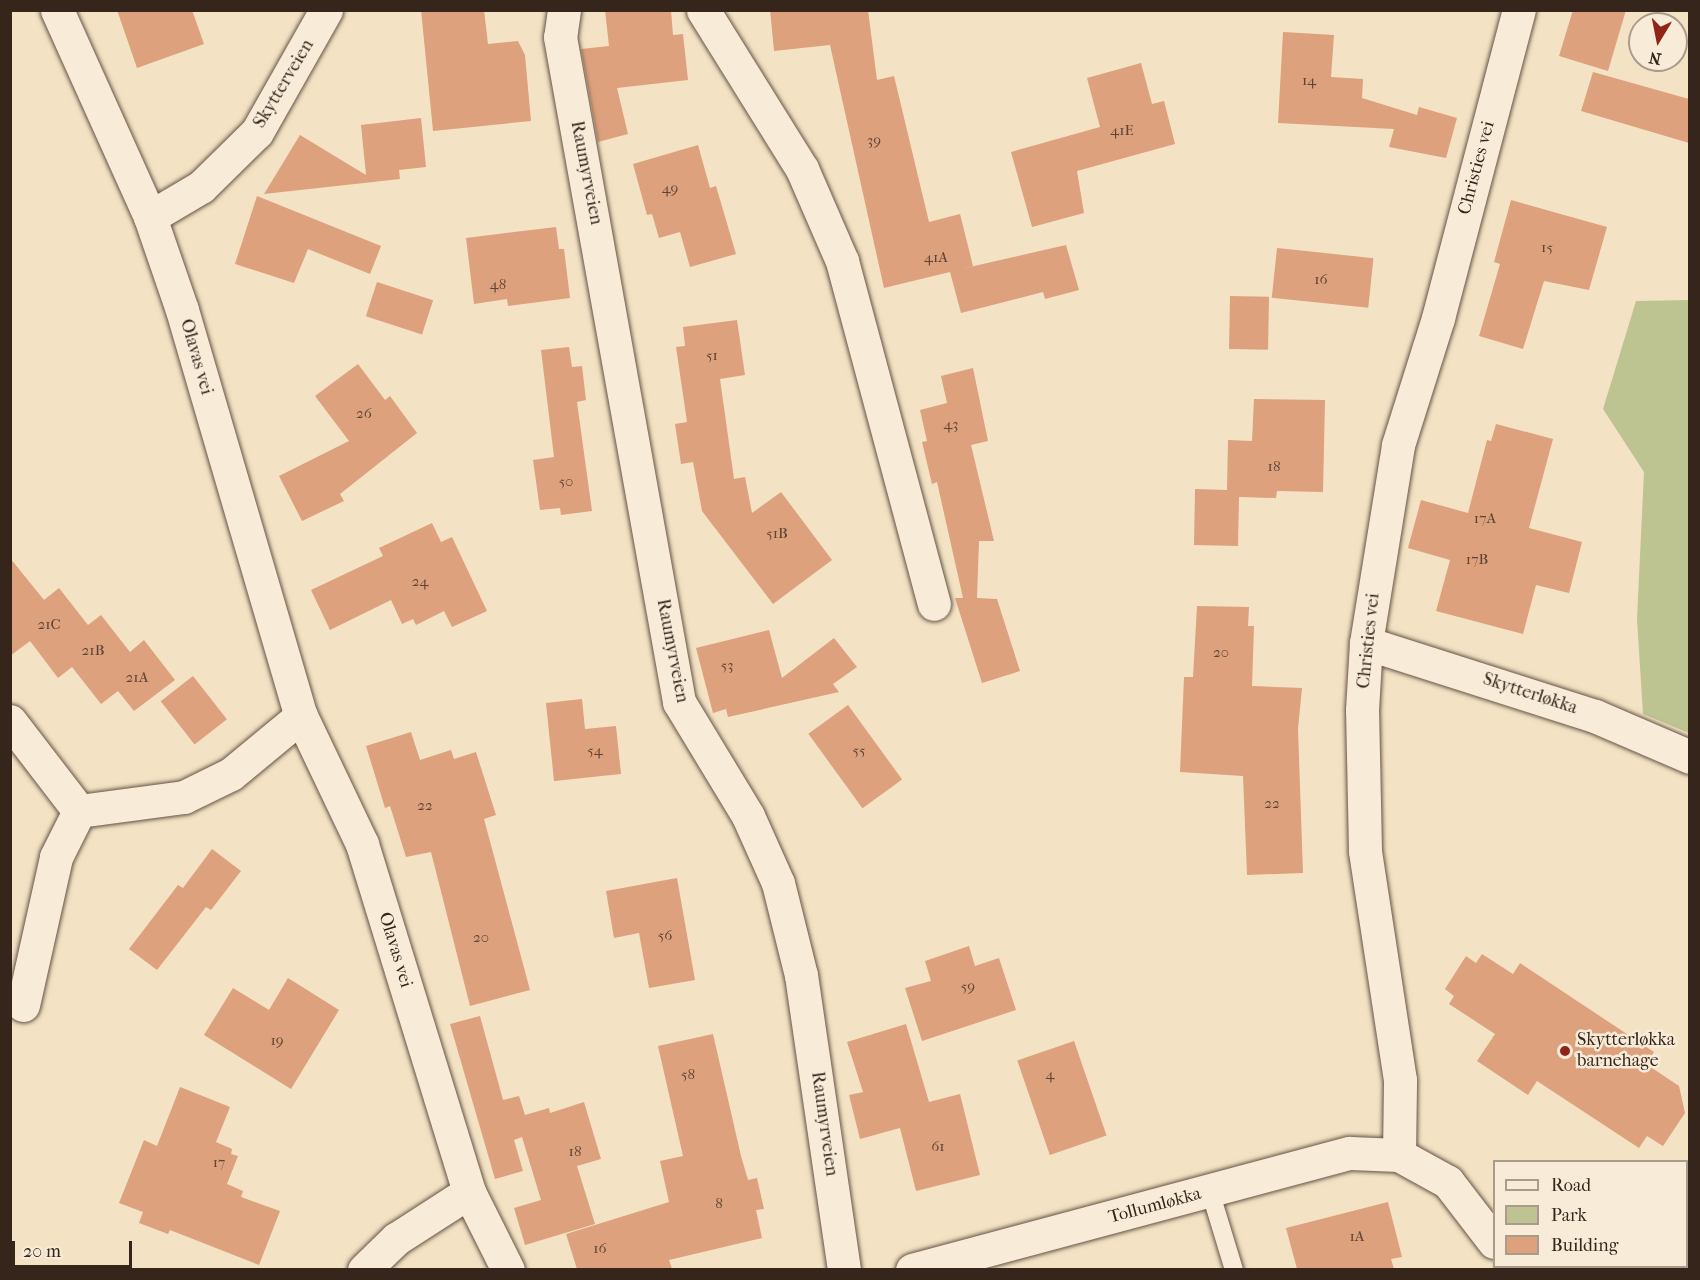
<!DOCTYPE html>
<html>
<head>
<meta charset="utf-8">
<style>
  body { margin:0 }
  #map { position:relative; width:1700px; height:1280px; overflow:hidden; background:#f4e2c4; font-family:"IM FELL French Canon",serif }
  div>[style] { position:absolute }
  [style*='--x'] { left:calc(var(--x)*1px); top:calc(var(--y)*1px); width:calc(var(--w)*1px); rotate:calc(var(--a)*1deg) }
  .green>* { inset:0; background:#bec392 }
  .building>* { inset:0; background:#dda17d; transform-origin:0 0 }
  .roads { filter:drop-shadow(0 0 2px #655445) drop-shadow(0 0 2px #655445) }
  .lane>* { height:18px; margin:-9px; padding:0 9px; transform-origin:9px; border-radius:9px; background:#f8ecd9 }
  .street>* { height:33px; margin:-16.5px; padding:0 16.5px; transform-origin:16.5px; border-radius:16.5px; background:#f8ecd9 }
  .dots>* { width:16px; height:16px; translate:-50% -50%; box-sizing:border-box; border:3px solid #f8ecd9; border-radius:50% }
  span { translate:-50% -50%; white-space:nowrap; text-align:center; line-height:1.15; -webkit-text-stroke:5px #f8ecd9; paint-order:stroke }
  .number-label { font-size:15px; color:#5f4434 }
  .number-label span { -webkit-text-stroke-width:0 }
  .street-label { font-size:18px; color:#35251b }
  .poi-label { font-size:18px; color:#35251b }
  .left { translate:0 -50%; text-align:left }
  .frame { position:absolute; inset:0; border:12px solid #35251b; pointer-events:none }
  .legend { position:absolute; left:1493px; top:1160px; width:195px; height:108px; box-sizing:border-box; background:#f8ecd9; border:2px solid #aa9c8d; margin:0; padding:8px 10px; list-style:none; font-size:18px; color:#35251b }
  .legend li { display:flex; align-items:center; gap:12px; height:30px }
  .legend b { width:30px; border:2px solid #aa9c8d }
  .north { position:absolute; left:1628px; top:12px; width:60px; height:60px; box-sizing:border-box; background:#f8ecd9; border:2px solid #aa9c8d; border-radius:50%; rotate:190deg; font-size:16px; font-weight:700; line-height:24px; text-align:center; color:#35251b }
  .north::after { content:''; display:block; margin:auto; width:21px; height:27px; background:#8f2418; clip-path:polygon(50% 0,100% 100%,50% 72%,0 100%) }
  .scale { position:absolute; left:12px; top:1241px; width:120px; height:27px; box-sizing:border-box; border:3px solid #35251b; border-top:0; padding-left:8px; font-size:18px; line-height:21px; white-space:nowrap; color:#35251b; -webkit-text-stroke:4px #f8ecd9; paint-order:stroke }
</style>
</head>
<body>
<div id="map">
  <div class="green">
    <div style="clip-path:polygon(1689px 300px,1690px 300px,1689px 733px,1643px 714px,1637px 619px,1644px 472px,1603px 409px,1636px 301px)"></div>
  </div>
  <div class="building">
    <div style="clip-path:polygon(117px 10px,192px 10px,204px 44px,137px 68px)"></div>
    <div style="clip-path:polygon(421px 10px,484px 10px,488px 44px,518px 41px,525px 55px,531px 121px,433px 131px)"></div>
    <div style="clip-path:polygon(605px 10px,671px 10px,673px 35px,683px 34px,688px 80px,617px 88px,628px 134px,598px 142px,581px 49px,609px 46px)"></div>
    <div style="clip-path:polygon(770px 10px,868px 10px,877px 80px,894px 76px,929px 222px,960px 214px,973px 266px,961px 269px,1066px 245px,1079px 290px,1045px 299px,1043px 292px,961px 313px,950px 272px,884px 288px,830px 45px,774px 51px)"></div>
    <div style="clip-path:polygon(1573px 10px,1626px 10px,1608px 71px,1559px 56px)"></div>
    <div style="clip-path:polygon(1283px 32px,1334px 35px,1331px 77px,1363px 79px,1362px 98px,1417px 115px,1419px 107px,1457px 118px,1446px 158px,1389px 147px,1394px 129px,1278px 123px)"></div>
    <div style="clip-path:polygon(1141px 63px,1152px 104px,1164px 101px,1175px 144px,1077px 171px,1084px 213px,1032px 227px,1011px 152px,1100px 127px,1087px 78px)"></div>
    <div style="clip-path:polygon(1593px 72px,1689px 99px,1689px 143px,1581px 111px)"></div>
    <div style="clip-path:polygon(421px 118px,426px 167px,399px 170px,400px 179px,264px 194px,300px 135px,366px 175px,361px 125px)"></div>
    <div style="clip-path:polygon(698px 145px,710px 188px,716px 186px,736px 254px,690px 267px,680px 232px,659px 238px,652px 214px,647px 215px,633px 164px)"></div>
    <div style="clip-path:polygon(257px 196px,381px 246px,370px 274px,308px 249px,294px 283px,235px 264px)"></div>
    <div style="clip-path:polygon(1511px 200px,1607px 227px,1589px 290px,1544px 281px,1523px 349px,1479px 336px,1500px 264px,1494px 262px)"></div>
    <div style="clip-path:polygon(556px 227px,559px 249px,564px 249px,570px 298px,508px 306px,507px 299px,474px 304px,466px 238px)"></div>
    <div style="left:1277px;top:248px;width:97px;height:50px;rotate:6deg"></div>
    <div style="left:377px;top:282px;width:59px;height:36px;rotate:18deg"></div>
    <div style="left:1230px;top:296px;width:39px;height:53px;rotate:1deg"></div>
    <div style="clip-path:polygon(737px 320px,745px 375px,720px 379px,734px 479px,745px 477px,752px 513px,781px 492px,832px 560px,773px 604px,702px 511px,693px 462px,681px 464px,675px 424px,687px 422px,676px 347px,685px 346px,683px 327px)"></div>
    <div style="clip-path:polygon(569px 347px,572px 367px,582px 366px,586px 400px,577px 402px,592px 511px,561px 515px,560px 508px,540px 510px,533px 460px,554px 457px,541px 350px)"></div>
    <div style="clip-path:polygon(358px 364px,385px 400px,390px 396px,417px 433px,340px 494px,344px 501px,302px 521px,279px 476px,349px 441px,315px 396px)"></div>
    <div style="clip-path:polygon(973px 368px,988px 441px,971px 445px,994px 541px,979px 541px,977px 598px,997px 599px,1020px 671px,982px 683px,955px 598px,963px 598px,937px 482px,932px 484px,922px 442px,927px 441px,920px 410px,947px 403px,941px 376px)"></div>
    <div style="clip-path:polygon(1254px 399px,1325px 400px,1323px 492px,1277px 491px,1276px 498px,1239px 497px,1238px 546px,1194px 545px,1195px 489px,1227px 490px,1228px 440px,1252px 441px)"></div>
    <div style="clip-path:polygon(1496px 424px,1553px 439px,1529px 528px,1582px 542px,1569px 593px,1536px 585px,1523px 634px,1436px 611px,1450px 560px,1408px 548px,1421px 500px,1468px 513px,1487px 440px,1491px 441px)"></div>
    <div style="clip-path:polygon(432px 523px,441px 542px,452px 537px,487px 611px,452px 627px,444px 611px,416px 625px,413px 619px,402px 624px,391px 600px,330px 630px,311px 590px,383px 556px,379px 548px)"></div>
    <div style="clip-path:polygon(10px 558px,44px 600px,59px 588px,88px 625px,101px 615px,130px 652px,144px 640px,175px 680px,134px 711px,118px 691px,101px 704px,72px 667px,58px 678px,30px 641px,10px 656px)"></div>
    <div style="clip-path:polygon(1197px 606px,1249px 607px,1248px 626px,1254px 626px,1252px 686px,1302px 688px,1298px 729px,1303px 873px,1247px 875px,1243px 776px,1180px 772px,1184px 677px,1193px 677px)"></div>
    <div style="clip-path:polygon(769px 630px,782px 678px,834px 638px,857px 667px,833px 684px,839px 692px,728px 717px,726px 709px,713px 713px,696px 648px)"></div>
    <div style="left:193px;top:676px;width:55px;height:41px;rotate:52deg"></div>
    <div style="clip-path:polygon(582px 699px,585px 729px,616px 726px,621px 774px,554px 781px,546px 703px)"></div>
    <div style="left:848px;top:705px;width:92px;height:49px;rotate:54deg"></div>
    <div style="clip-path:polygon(411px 732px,420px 760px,451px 750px,454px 759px,476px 752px,496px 815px,484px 819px,530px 990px,470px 1006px,431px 852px,406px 857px,390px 806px,385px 808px,366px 746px)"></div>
    <div style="clip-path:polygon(212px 849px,241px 871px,211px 910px,206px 907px,157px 970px,129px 949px,178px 885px,183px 888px)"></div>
    <div style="clip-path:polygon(677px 878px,695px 980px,649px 988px,639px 933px,614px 938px,606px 891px)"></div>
    <div style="clip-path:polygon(969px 946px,975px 966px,999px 958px,1016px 1010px,922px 1041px,905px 988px,931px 981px,925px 961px)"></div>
    <div style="clip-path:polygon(1482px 954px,1513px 974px,1520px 963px,1654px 1052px,1646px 1064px,1679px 1086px,1685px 1113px,1663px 1146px,1647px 1136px,1639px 1148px,1537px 1081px,1528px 1095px,1477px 1061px,1495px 1034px,1449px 1004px,1454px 996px,1445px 989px,1466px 956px,1476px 963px)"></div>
    <div style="clip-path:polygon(288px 978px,339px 1010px,291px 1089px,204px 1035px,233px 988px,269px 1010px)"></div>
    <div style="clip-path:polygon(480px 1016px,503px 1100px,519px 1096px,525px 1115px,549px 1108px,550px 1113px,584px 1102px,601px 1159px,577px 1166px,595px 1224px,525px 1245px,514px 1208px,541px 1200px,522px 1137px,514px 1140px,523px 1171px,495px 1179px,450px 1024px)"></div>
    <div style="clip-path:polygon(906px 1024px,929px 1102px,960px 1094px,980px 1175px,916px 1191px,900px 1128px,860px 1139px,849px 1095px,863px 1092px,847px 1042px)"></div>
    <div style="clip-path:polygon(713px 1034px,741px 1156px,748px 1180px,757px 1178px,764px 1209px,756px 1210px,762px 1238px,669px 1260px,672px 1269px,577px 1269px,566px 1234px,669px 1202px,660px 1161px,683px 1156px,658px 1046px)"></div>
    <div style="left:1074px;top:1041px;width:100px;height:60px;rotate:71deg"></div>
    <div style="clip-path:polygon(180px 1087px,230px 1107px,216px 1142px,232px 1149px,231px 1154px,238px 1156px,227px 1184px,243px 1191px,241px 1197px,280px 1211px,259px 1265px,170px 1230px,168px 1234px,139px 1223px,143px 1212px,119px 1203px,144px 1140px,157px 1146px)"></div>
    <div style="clip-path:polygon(1388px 1202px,1402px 1257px,1391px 1259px,1394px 1269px,1297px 1269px,1286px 1228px)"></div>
  </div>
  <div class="roads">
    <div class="lane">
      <div style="--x:1210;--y:1191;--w:83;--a:73.1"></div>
    </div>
    <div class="street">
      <div style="--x:57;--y:10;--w:227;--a:65.8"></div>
      <div style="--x:150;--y:217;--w:98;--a:71"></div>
      <div style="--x:182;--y:310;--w:423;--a:73.7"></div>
      <div style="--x:301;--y:716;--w:142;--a:64.5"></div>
      <div style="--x:362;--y:844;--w:364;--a:72.9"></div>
      <div style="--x:469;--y:1192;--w:87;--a:63.4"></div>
      <div style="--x:564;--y:10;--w:27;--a:98"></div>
      <div style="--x:560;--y:37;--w:676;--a:79.85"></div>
      <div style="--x:679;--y:702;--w:133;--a:58.8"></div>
      <div style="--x:748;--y:816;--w:73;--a:65.9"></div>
      <div style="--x:778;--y:883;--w:95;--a:76"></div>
      <div style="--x:801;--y:975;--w:298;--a:81.7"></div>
      <div style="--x:703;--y:10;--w:187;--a:58.1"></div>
      <div style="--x:802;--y:169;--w:100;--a:66.5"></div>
      <div style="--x:842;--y:261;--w:355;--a:75"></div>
      <div style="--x:150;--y:217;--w:59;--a:-30.5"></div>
      <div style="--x:201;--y:187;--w:78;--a:-44.5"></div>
      <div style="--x:257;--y:132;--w:140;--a:-60.5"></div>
      <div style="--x:1366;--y:643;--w:240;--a:17.7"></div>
      <div style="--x:1595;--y:716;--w:103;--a:23.3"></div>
      <div style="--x:10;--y:721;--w:113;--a:52.5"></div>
      <div style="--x:79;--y:811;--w:106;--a:-7.6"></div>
      <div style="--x:184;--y:797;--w:52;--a:-26.1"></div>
      <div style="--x:231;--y:774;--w:91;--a:-39.6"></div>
      <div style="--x:23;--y:1005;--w:152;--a:-77.4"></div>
      <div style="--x:56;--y:857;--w:51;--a:-63.4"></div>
      <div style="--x:1494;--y:1242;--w:76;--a:-127.5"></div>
      <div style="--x:1448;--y:1182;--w:56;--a:-151.1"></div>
      <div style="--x:1399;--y:1155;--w:75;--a:-89.2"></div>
      <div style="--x:1400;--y:1080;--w:232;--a:-98.7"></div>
      <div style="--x:1365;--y:851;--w:141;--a:-91.2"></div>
      <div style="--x:1362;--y:710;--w:67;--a:-86.6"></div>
      <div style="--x:1366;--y:643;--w:201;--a:-80.8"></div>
      <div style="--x:1398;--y:445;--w:133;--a:-72.5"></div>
      <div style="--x:1438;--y:318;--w:318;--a:-75.3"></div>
      <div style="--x:1513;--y:1266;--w:4;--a:63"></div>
      <div style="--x:364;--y:1270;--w:45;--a:-44.1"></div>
      <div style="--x:396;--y:1239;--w:87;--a:-32.8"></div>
      <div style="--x:912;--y:1270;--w:453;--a:-15"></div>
      <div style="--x:1350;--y:1153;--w:49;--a:2.3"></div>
    </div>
  </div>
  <div class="dots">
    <div style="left:1565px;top:1051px;background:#8f2418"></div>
  </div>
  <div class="number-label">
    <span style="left:1309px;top:81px">14</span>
    <span style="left:1122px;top:131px">41E</span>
    <span style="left:874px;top:141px">39</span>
    <span style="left:670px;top:189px">49</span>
    <span style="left:1547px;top:248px">15</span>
    <span style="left:936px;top:258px">41A</span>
    <span style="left:1321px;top:280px">16</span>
    <span style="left:498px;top:285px">48</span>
    <span style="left:712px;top:356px">51</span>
    <span style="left:364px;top:414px">26</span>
    <span style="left:951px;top:425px">43</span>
    <span style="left:1274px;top:467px">18</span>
    <span style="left:566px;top:482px">50</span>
    <span style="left:1485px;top:519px">17A</span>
    <span style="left:777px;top:534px">51B</span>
    <span style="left:1477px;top:560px">17B</span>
    <span style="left:420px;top:582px">24</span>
    <span style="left:49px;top:625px">21C</span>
    <span style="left:93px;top:651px">21B</span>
    <span style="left:1221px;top:653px">20</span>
    <span style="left:727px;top:666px">53</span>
    <span style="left:137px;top:678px">21A</span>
    <span style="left:595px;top:751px">54</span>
    <span style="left:859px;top:751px">55</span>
    <span style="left:1272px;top:804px">22</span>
    <span style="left:425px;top:806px">22</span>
    <span style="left:665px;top:936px">56</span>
    <span style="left:481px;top:938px">20</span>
    <span style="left:968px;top:987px">59</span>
    <span style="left:277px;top:1041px">19</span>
    <span style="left:688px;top:1075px">58</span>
    <span style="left:1050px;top:1075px">4</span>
    <span style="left:938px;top:1147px">61</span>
    <span style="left:575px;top:1152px">18</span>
    <span style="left:219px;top:1163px">17</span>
    <span style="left:719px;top:1204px">8</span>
    <span style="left:1357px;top:1237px">1A</span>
    <span style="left:600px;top:1249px">16</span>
  </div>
  <div class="street-label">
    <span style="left:284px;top:84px;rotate:-59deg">Skytterveien</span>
    <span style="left:1477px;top:168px;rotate:-75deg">Christies vei</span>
    <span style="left:586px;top:173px;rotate:79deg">Raumyrveien</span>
    <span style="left:196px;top:357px;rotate:74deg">Olavas vei</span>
    <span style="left:1369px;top:641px;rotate:-84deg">Christies vei</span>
    <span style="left:672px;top:651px;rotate:79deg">Raumyrveien</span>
    <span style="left:1530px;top:694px;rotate:18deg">Skytterløkka</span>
    <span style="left:395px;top:950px;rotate:73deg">Olavas vei</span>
    <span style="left:824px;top:1124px;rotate:82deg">Raumyrveien</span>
    <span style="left:1155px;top:1206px;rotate:-15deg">Tollumløkka</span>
  </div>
  <div class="poi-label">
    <span class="left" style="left:1577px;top:1051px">Skytterløkka<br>barnehage</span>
  </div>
  <div class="frame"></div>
  <ul class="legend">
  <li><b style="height:8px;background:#f8ecd9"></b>Road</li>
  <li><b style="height:16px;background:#bec392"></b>Park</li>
  <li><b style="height:16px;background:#dda17d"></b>Building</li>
  </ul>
  <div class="north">N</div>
  <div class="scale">20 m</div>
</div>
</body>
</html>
